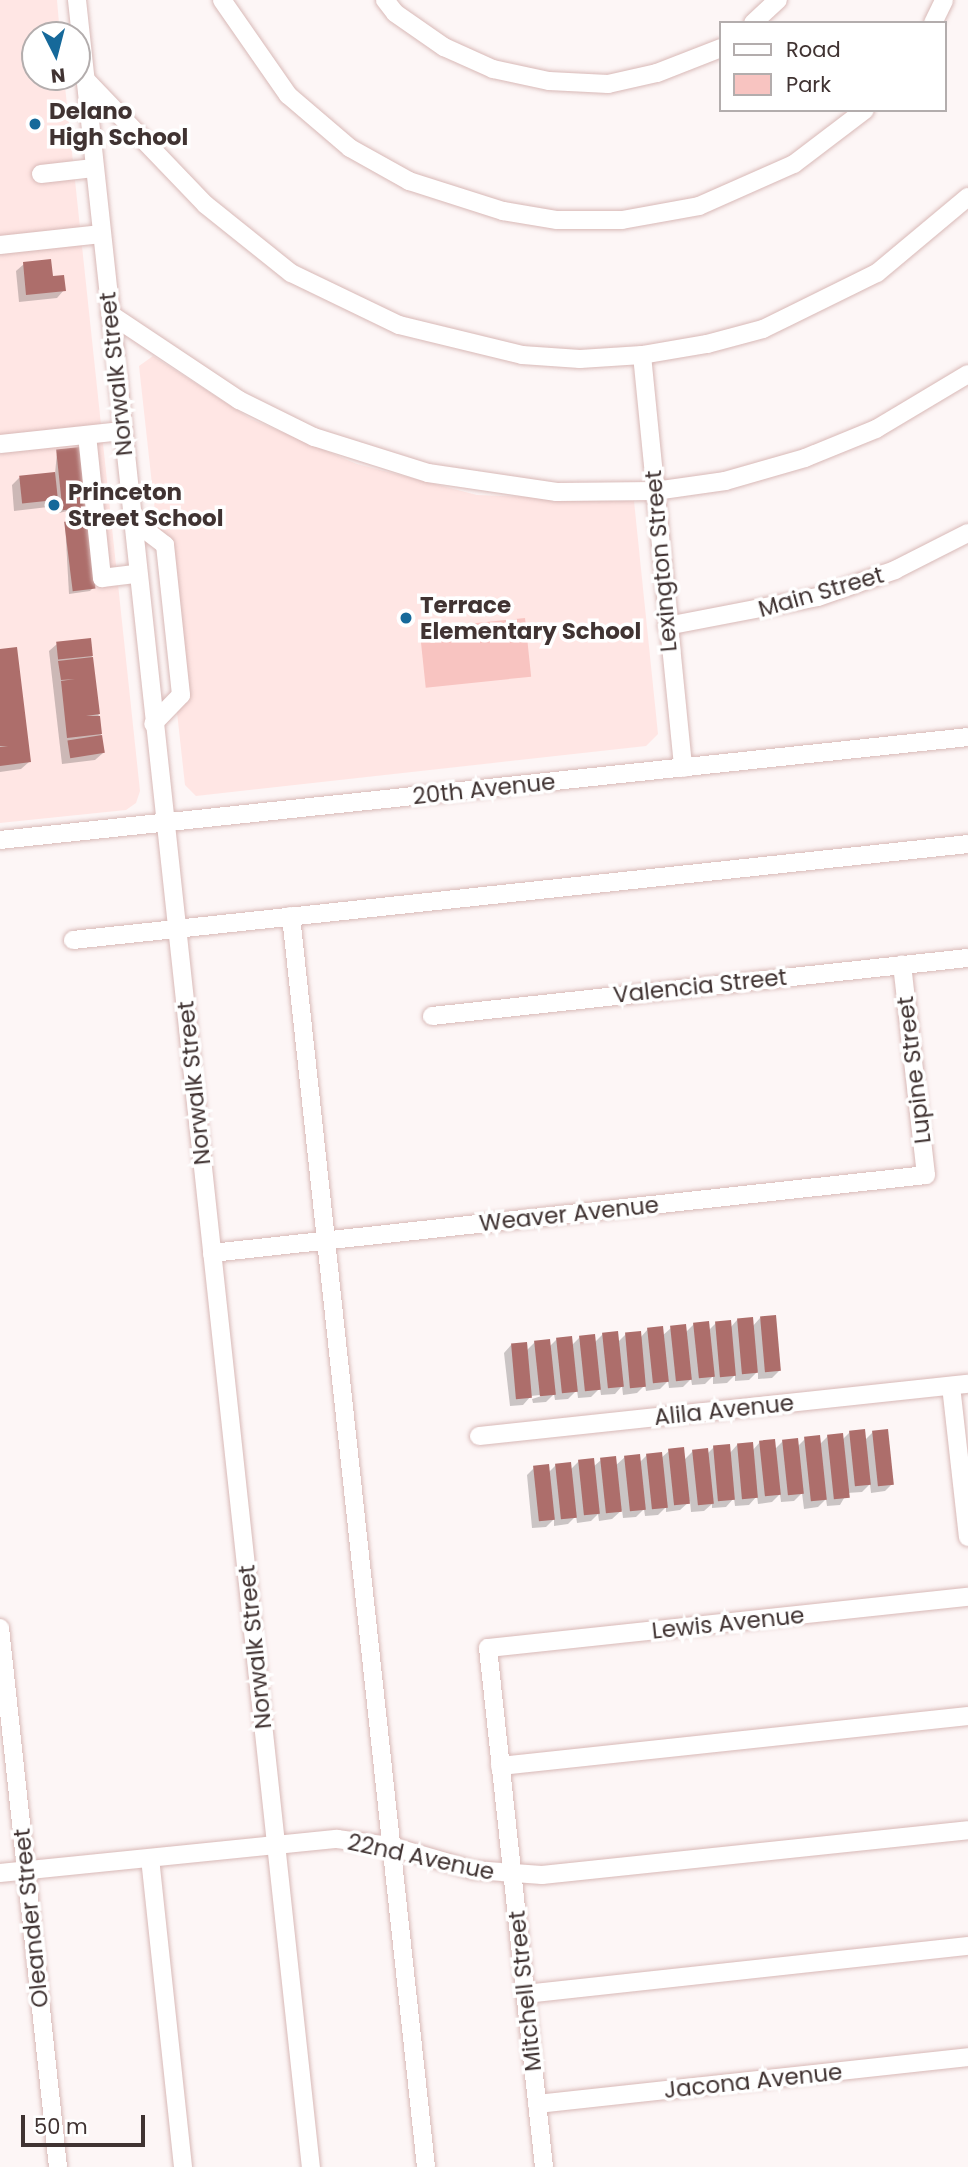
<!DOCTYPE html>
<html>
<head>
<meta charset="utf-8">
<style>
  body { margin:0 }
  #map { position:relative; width:968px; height:2167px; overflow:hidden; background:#fdf6f6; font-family:Poppins,sans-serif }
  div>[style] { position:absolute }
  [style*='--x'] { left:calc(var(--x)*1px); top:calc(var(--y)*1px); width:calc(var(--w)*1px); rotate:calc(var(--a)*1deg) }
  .built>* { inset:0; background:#ffe6e4 }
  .green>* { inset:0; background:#f8c4c1; transform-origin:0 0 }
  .shadow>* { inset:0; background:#0003 }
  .building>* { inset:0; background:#ad6e6b; transform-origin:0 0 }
  .roads { filter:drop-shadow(0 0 2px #d8b9b7) drop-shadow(0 0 2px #d8b9b7) }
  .minor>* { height:18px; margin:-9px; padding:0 9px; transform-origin:9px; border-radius:9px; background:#fff }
  .dots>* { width:19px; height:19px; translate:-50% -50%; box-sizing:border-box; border:4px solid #fff; border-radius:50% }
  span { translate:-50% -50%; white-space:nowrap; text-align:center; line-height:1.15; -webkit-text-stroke:7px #fff; paint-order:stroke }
  .poi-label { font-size:23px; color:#403332; font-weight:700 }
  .left { translate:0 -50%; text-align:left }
  .street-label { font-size:23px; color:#403332 }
  .legend { position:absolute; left:719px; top:21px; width:228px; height:91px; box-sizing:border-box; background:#fff; border:2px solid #b3adad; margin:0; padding:9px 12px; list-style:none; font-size:21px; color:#403332 }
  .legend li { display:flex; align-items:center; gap:14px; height:35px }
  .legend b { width:35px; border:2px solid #b3adad }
  .north { position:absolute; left:21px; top:21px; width:70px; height:70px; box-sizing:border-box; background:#fff; border:2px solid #b3adad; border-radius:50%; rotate:174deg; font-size:19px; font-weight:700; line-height:28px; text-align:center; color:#403332 }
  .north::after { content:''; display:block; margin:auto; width:24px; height:32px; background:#16699a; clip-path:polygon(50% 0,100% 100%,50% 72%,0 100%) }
  .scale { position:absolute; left:21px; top:2115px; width:124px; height:32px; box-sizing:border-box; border:4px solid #403332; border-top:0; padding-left:9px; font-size:21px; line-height:24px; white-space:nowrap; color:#403332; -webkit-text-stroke:5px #fff; paint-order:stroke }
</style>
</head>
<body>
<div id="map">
  <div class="built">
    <div style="clip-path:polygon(0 0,57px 0,60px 35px,35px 35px,35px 77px,64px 77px,140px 791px,136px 803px,126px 810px,0 823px)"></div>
    <div style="clip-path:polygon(153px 356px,251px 419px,357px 464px,477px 495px,634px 501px,658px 734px,646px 746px,196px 796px,185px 785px,139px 366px)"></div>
  </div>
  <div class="green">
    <div style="left:525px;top:618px;width:59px;height:106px;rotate:84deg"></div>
  </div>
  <div class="shadow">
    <div style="clip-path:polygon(24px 264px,52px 278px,64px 290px,57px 298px,19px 302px,16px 271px)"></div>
    <div style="clip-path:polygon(57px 452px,84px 507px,59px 513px,58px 497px,48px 507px,14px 511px,12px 485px,19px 478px,55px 474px)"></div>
    <div style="clip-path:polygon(65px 523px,93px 588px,90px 591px,69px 594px)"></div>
    <div style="clip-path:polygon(90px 640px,103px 753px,95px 760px,62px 764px,49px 651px,57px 644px)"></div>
    <div style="clip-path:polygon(0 650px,29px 762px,21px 769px,0 772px)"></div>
    <div style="clip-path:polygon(760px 1318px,780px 1370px,772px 1378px,758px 1379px,758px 1371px,749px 1380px,735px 1381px,735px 1375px,727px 1383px,713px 1384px,713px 1376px,705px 1384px,692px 1385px,691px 1379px,683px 1387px,669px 1388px,668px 1381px,660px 1389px,646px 1391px,645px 1385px,637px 1393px,623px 1395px,622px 1386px,615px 1394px,601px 1395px,600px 1388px,591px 1397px,578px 1398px,577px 1390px,568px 1399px,555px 1400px,554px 1394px,546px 1402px,533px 1403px,532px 1399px,548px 1394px,531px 1396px,523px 1405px,510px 1406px,504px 1353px,511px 1345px,526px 1351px,535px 1342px,549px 1347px,557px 1339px,571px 1346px,580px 1337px,594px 1343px,603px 1334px,618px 1342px,626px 1334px,640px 1338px,648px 1329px,662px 1336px,671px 1328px,685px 1333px,694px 1324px,708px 1331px,716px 1323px,730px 1328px,737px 1320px,752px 1327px)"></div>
    <div style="clip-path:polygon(850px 1432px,865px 1440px,873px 1432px,892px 1484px,885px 1491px,871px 1493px,870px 1484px,862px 1492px,847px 1493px,840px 1505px,827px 1506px,826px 1499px,818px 1507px,804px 1509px,802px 1493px,794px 1501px,781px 1502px,780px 1494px,772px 1502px,758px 1504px,757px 1496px,749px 1505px,735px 1506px,734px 1498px,726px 1507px,712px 1508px,712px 1504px,704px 1511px,691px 1512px,690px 1501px,680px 1510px,666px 1512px,666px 1507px,658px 1515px,645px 1516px,644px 1509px,636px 1517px,623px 1518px,622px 1510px,612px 1519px,599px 1521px,598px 1514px,591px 1521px,577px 1523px,576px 1516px,568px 1524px,554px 1526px,554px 1519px,546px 1527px,532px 1528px,527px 1475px,534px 1468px,548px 1473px,556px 1465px,570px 1470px,579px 1461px,593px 1467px,601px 1460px,615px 1466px,625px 1457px,639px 1463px,647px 1455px,661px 1458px,669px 1451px,683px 1461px,693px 1451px,707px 1454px,714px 1447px,729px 1454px,737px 1445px,752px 1451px,760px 1442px,774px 1450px,783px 1441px,797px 1447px,805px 1439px,819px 1445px,828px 1436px,842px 1440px)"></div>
  </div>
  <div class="building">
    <div style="clip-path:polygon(51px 259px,53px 276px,64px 275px,66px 291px,26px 295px,23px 262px)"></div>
    <div style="left:80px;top:447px;width:61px;height:24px;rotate:84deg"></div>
    <div style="left:55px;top:472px;width:28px;height:36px;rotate:84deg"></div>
    <div style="left:87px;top:519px;width:70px;height:23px;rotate:83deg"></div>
    <div style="left:91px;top:638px;width:18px;height:35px;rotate:84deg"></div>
    <div style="clip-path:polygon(17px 647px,31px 762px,0 766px,0 747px,8px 746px,0 746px,0 649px)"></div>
    <div style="clip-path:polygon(93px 657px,100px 714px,86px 716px,100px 716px,102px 734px,67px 738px,61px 681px,75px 679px,61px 680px,58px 661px)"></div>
    <div style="left:102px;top:735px;width:18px;height:35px;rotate:81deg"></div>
    <div style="left:776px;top:1315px;width:56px;height:16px;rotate:85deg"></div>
    <div style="left:753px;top:1317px;width:56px;height:16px;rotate:85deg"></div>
    <div style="left:731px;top:1320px;width:56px;height:16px;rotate:85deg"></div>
    <div style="left:709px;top:1321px;width:56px;height:16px;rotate:84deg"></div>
    <div style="left:686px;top:1324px;width:56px;height:16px;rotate:84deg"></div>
    <div style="left:663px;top:1326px;width:56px;height:16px;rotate:84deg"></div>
    <div style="left:618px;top:1331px;width:56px;height:16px;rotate:84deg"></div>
    <div style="left:641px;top:1331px;width:56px;height:16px;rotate:85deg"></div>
    <div style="left:595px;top:1334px;width:56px;height:16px;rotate:84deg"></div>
    <div style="left:572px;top:1336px;width:56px;height:16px;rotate:84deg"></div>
    <div style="left:550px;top:1339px;width:56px;height:16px;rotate:84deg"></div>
    <div style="left:527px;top:1342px;width:56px;height:16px;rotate:85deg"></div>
    <div style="left:865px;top:1429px;width:56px;height:16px;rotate:84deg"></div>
    <div style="left:888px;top:1429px;width:56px;height:16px;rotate:84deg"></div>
    <div style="left:843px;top:1433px;width:65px;height:16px;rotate:84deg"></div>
    <div style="left:820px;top:1435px;width:65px;height:16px;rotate:84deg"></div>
    <div style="left:798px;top:1438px;width:56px;height:16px;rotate:84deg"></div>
    <div style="left:775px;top:1439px;width:56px;height:16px;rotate:84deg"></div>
    <div style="left:753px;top:1442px;width:56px;height:16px;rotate:85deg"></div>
    <div style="left:730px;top:1444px;width:56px;height:17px;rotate:85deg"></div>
    <div style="left:684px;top:1447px;width:57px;height:16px;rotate:84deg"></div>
    <div style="left:708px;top:1448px;width:56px;height:16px;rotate:84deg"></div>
    <div style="left:662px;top:1452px;width:56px;height:16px;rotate:84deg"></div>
    <div style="left:640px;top:1454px;width:56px;height:16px;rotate:84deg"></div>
    <div style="left:616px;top:1456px;width:56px;height:16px;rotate:84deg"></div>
    <div style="left:594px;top:1458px;width:56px;height:16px;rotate:84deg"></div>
    <div style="left:571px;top:1462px;width:56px;height:16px;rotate:84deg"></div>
    <div style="left:549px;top:1464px;width:56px;height:16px;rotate:84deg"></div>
  </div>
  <div class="roads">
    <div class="minor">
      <div style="--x:77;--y:0;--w:2180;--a:83.84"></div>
      <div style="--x:222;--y:0;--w:116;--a:55.2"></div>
      <div style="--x:288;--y:95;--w:82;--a:40.5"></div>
      <div style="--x:350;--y:148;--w:68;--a:29.2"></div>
      <div style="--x:409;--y:181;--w:99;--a:17.7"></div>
      <div style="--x:503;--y:211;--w:55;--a:9.5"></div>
      <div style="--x:557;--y:220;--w:65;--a:0"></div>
      <div style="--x:622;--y:220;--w:78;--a:-10.3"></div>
      <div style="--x:699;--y:206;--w:104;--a:-23.9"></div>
      <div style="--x:794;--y:164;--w:89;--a:-37.3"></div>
      <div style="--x:385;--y:0;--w:16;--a:52"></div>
      <div style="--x:395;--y:13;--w:60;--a:34.8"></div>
      <div style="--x:444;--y:47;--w:54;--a:24.2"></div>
      <div style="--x:493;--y:69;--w:57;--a:12.1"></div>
      <div style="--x:549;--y:81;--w:59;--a:2.9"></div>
      <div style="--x:608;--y:84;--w:50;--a:-12.7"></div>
      <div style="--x:657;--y:73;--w:69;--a:-21.3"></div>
      <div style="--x:753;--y:23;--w:34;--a:-43"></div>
      <div style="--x:933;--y:23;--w:25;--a:-64"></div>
      <div style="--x:86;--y:80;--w:173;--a:46.2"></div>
      <div style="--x:206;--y:205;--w:109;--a:38.7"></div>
      <div style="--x:291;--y:273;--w:120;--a:25.7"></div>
      <div style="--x:399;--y:325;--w:127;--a:13.7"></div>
      <div style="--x:522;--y:355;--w:58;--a:3.9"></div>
      <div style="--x:580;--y:359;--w:62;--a:-3.7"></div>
      <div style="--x:642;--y:355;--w:66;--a:-9.6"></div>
      <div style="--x:707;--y:344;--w:58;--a:-15"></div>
      <div style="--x:763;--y:329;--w:127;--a:-26.2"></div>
      <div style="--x:877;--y:273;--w:119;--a:-39.9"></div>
      <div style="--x:41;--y:174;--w:53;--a:-6.5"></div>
      <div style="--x:0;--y:245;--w:102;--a:-6.2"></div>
      <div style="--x:110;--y:314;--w:155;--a:33.7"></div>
      <div style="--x:239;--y:400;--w:84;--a:26.3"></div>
      <div style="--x:314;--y:437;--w:120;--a:17.5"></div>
      <div style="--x:428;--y:473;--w:130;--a:8.4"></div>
      <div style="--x:557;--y:492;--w:98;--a:-0.6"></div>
      <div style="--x:655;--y:491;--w:71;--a:-8.1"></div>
      <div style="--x:725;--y:481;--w:83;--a:-16"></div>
      <div style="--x:805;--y:458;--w:77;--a:-22.2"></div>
      <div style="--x:876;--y:429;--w:107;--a:-30.9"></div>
      <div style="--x:642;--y:355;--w:415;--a:84.3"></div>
      <div style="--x:87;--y:435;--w:144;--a:84"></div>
      <div style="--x:102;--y:578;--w:35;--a:-7"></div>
      <div style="--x:0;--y:444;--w:123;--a:-6.1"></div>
      <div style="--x:131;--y:519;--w:43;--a:37.4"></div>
      <div style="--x:165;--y:545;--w:151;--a:83.9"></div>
      <div style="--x:181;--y:695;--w:40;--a:134"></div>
      <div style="--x:667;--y:626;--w:154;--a:-10.9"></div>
      <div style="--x:818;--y:597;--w:82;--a:-19.3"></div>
      <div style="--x:895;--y:570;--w:82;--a:-26.9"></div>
      <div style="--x:0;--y:840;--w:973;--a:-6.07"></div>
      <div style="--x:291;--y:916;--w:1258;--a:83.84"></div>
      <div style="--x:73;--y:940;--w:900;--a:-6.12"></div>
      <div style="--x:432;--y:1016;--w:539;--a:-6.18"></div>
      <div style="--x:212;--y:1253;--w:718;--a:-6.23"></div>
      <div style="--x:926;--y:1175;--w:212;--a:-96.5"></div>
      <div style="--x:951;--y:1386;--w:152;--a:83.6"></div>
      <div style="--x:479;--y:1436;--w:492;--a:-6.1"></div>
      <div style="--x:0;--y:1628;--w:542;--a:83.86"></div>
      <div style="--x:500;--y:1766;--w:471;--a:-6.1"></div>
      <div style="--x:150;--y:1858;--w:311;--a:83.9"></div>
      <div style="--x:0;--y:1873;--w:339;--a:-5.8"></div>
      <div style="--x:337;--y:1839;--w:53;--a:7.5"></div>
      <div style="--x:390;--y:1846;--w:86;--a:16.1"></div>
      <div style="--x:473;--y:1870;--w:69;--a:4.1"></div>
      <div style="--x:542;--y:1875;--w:428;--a:-6"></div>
      <div style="--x:525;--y:1994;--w:446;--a:-6.2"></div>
      <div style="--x:537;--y:2104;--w:434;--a:-6.2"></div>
      <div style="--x:544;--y:2167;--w:522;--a:-96.16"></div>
      <div style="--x:488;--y:1648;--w:483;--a:-6.1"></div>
    </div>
  </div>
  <div class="dots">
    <div style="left:35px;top:124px;background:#16699a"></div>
    <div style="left:54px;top:505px;background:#16699a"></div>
    <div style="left:406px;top:618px;background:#16699a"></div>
  </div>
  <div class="poi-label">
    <span class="left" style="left:49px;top:124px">Delano<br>High School</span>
    <span class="left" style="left:68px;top:505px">Princeton<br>Street School</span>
    <span class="left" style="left:420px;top:618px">Terrace<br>Elementary School</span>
  </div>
  <div class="street-label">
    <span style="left:116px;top:374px;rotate:-96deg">Norwalk Street</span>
    <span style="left:661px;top:561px;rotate:-95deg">Lexington Street</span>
    <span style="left:821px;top:592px;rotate:-16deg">Main Street</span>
    <span style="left:484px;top:789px;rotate:-6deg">20th Avenue</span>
    <span style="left:700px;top:986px;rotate:-6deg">Valencia Street</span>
    <span style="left:914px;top:1070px;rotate:-97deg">Lupine Street</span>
    <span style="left:194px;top:1083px;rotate:-96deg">Norwalk Street</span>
    <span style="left:569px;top:1214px;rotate:-6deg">Weaver Avenue</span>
    <span style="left:724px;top:1410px;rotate:-6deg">Alila Avenue</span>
    <span style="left:728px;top:1623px;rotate:-6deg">Lewis Avenue</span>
    <span style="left:255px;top:1647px;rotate:-96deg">Norwalk Street</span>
    <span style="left:421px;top:1857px;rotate:12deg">22nd Avenue</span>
    <span style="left:31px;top:1918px;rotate:-96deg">Oleander Street</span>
    <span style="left:525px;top:1991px;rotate:-96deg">Mitchell Street</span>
    <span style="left:753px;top:2081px;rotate:-6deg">Jacona Avenue</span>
  </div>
  <ul class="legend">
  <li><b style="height:9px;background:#fff"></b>Road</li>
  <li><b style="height:19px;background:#f8c4c1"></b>Park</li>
  </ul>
  <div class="north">N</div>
  <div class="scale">50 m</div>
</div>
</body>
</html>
